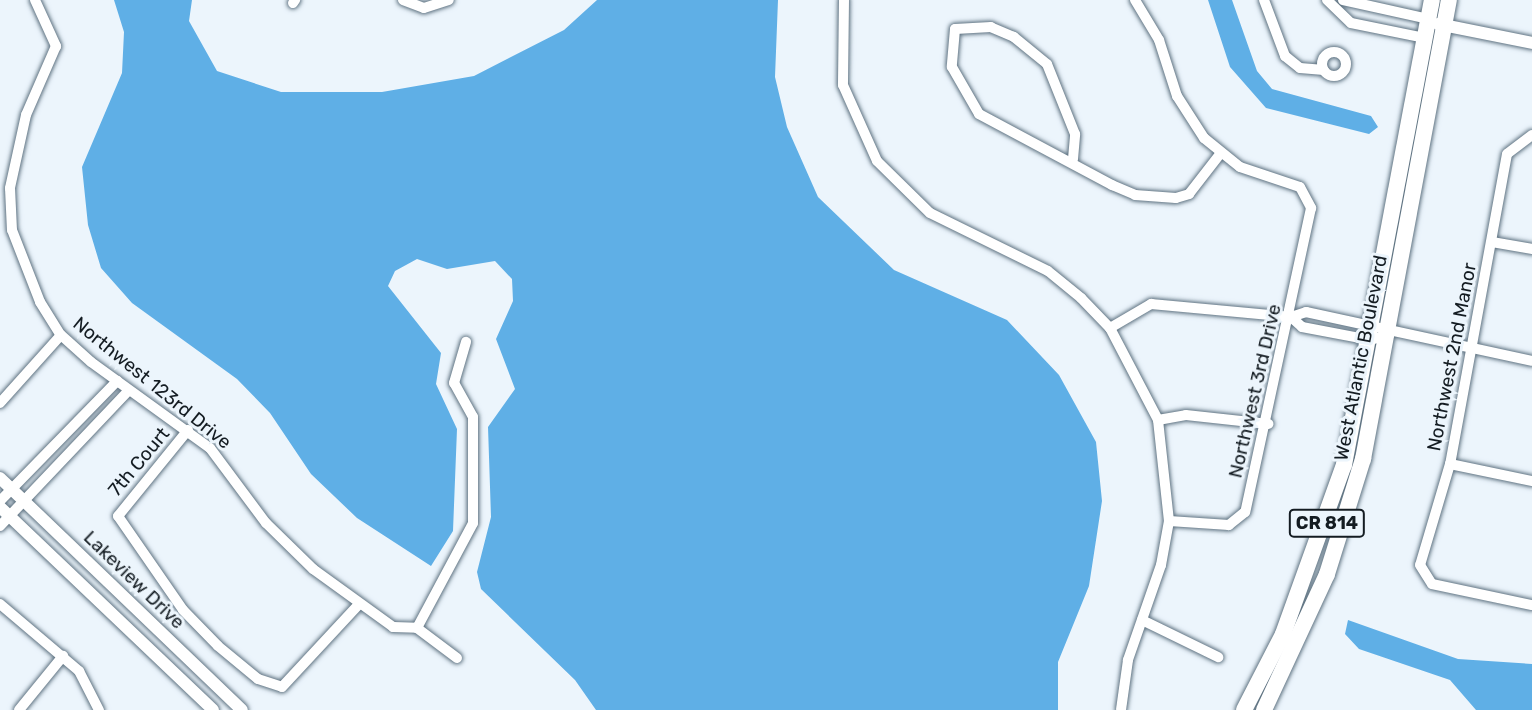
<!DOCTYPE html>
<html>
<head>
<meta charset="utf-8">
<style>
  body { margin:0 }
  #map { position:relative; width:1532px; height:710px; overflow:hidden; background:#ecf5fc; font-family:Rubik,sans-serif }
  div>[style] { position:absolute }
  [style*='--x'] { left:calc(var(--x)*1px); top:calc(var(--y)*1px); width:calc(var(--w)*1px); rotate:calc(var(--a)*1deg) }
  .water>* { inset:0; background:#5fafe6 }
  .roads { filter:drop-shadow(0 0 2px #5f7382) drop-shadow(0 0 2px #5f7382) }
  .minor>* { height:10px; margin:-5px; padding:0 5px; transform-origin:5px; border-radius:5px; background:#fff }
  .minor>.ring { margin:-5px; padding:0; box-sizing:content-box; background:none; border:10px solid #fff; border-radius:50% }
  .tertiary>* { height:12px; margin:-6px; padding:0 6px; transform-origin:6px; border-radius:6px; background:#fff }
  .primary>* { height:16px; margin:-8px; padding:0 8px; transform-origin:8px; border-radius:8px; background:#fff }
  span { translate:-50% -50%; white-space:nowrap; text-align:center; line-height:1.15; -webkit-text-stroke:6px #ecf5fc; paint-order:stroke }
  .shield-label span { padding:2px 5px; background:#ecf5fc; border:2px solid; border-radius:5px; -webkit-text-stroke-width:0 }
  .shield-label { font-size:18px; color:#141c22; font-weight:700 }
  .street-label { font-size:19px; color:#141c22 }
</style>
</head>
<body>
<div id="map">
  <div class="water">
    <div style="clip-path:polygon(114px 0,192px 0,189px 21px,217px 71px,281px 92px,382px 92px,474px 76px,564px 30px,597px 0,778px 0,775px 77px,787px 127px,818px 197px,894px 270px,1007px 320px,1059px 375px,1096px 442px,1102px 501px,1089px 586px,1058px 662px,1058px 710px,596px 710px,575px 680px,481px 589px,477px 572px,491px 517px,488px 427px,515px 389px,496px 339px,513px 301px,512px 279px,495px 261px,447px 269px,417px 259px,395px 271px,388px 286px,441px 353px,436px 384px,457px 429px,453px 531px,431px 566px,357px 518px,311px 474px,270px 413px,237px 379px,132px 303px,101px 268px,88px 225px,82px 167px,122px 73px,124px 32px)"></div>
    <div style="clip-path:polygon(1208px 0,1232px 0,1257px 71px,1272px 89px,1371px 116px,1378px 127px,1369px 134px,1266px 108px,1230px 67px)"></div>
    <div style="clip-path:polygon(1348px 620px,1458px 659px,1532px 664px,1532px 710px,1476px 710px,1450px 680px,1359px 649px,1345px 634px)"></div>
  </div>
  <div class="roads">
    <div class="minor">
      <div style="--x:35;--y:0;--w:51;--a:65.5"></div>
      <div style="--x:56;--y:46;--w:75;--a:113.5"></div>
      <div style="--x:26;--y:115;--w:75;--a:102.4"></div>
      <div style="--x:10;--y:188;--w:42;--a:87.3"></div>
      <div style="--x:12;--y:230;--w:77;--a:68.7"></div>
      <div style="--x:40;--y:302;--w:39;--a:58"></div>
      <div style="--x:61;--y:335;--w:40;--a:42"></div>
      <div style="--x:91;--y:362;--w:147;--a:35.9"></div>
      <div style="--x:210;--y:448;--w:94;--a:53.3"></div>
      <div style="--x:266;--y:523;--w:66;--a:44.4"></div>
      <div style="--x:313;--y:569;--w:99;--a:35.9"></div>
      <div style="--x:393;--y:627;--w:24;--a:2"></div>
      <div style="--x:417;--y:628;--w:50;--a:36.9"></div>
      <div style="--x:403;--y:0;--w:22;--a:21"></div>
      <div style="--x:424;--y:8;--w:26;--a:-18"></div>
      <div style="--x:844;--y:0;--w:85;--a:90.7"></div>
      <div style="--x:843;--y:85;--w:83;--a:65.9"></div>
      <div style="--x:877;--y:161;--w:74;--a:44.5"></div>
      <div style="--x:930;--y:213;--w:131;--a:26.2"></div>
      <div style="--x:1048;--y:271;--w:43;--a:39.3"></div>
      <div style="--x:1081;--y:298;--w:42;--a:46"></div>
      <div style="--x:1110;--y:328;--w:104;--a:62.4"></div>
      <div style="--x:1158;--y:420;--w:102;--a:83.8"></div>
      <div style="--x:1169;--y:521;--w:45;--a:100.3"></div>
      <div style="--x:1161;--y:565;--w:101;--a:109.2"></div>
      <div style="--x:1128;--y:660;--w:50;--a:98"></div>
      <div style="--x:1135;--y:0;--w:47;--a:59"></div>
      <div style="--x:1159;--y:40;--w:59;--a:72.2"></div>
      <div style="--x:1177;--y:96;--w:50;--a:57.3"></div>
      <div style="--x:1204;--y:138;--w:46;--a:38.9"></div>
      <div style="--x:1240;--y:167;--w:63;--a:18.4"></div>
      <div style="--x:1300;--y:187;--w:24;--a:62"></div>
      <div style="--x:1311;--y:208;--w:311;--a:102.2"></div>
      <div style="--x:1245;--y:512;--w:21;--a:141"></div>
      <div style="--x:1229;--y:525;--w:60;--a:-176.2"></div>
      <div style="--x:1264;--y:0;--w:60;--a:69.4"></div>
      <div style="--x:1285;--y:56;--w:19;--a:39"></div>
      <div style="--x:1300;--y:68;--w:24;--a:5"></div>
      <div style="--x:1327;--y:0;--w:33;--a:44"></div>
      <div style="--x:1351;--y:23;--w:76;--a:11.5"></div>
      <div style="--x:1343;--y:0;--w:87;--a:12.6"></div>
      <div style="--x:293;--y:3;--w:4;--a:-56"></div>
      <div class="ring" style="left:1322px;top:52px;width:14px;height:14px"></div>
      <div style="--x:1532;--y:135;--w:31;--a:143"></div>
      <div style="--x:1507;--y:154;--w:315;--a:100.4"></div>
      <div style="--x:1450;--y:464;--w:105;--a:106.5"></div>
      <div style="--x:1420;--y:565;--w:22;--a:58"></div>
      <div style="--x:1432;--y:584;--w:102;--a:11.9"></div>
      <div style="--x:1073;--y:159;--w:25;--a:-85"></div>
      <div style="--x:1075;--y:134;--w:75;--a:-111.8"></div>
      <div style="--x:1047;--y:64;--w:43;--a:-140.7"></div>
      <div style="--x:1014;--y:37;--w:25;--a:-157"></div>
      <div style="--x:991;--y:27;--w:36;--a:177"></div>
      <div style="--x:955;--y:29;--w:38;--a:95"></div>
      <div style="--x:952;--y:67;--w:54;--a:60.1"></div>
      <div style="--x:979;--y:114;--w:151;--a:28.1"></div>
      <div style="--x:1112;--y:185;--w:25;--a:23"></div>
      <div style="--x:1135;--y:195;--w:41;--a:4.2"></div>
      <div style="--x:1176;--y:198;--w:14;--a:-17"></div>
      <div style="--x:1189;--y:194;--w:51;--a:-52.2"></div>
      <div style="--x:1492;--y:242;--w:41;--a:9.9"></div>
      <div style="--x:1291;--y:317;--w:15;--a:42"></div>
      <div style="--x:1302;--y:327;--w:69;--a:10.8"></div>
      <div style="--x:1370;--y:340;--w:20;--a:-15"></div>
      <div style="--x:1110;--y:328;--w:48;--a:-30.3"></div>
      <div style="--x:1151;--y:304;--w:141;--a:5.3"></div>
      <div style="--x:1291;--y:317;--w:16;--a:-18"></div>
      <div style="--x:1306;--y:312;--w:231;--a:12.2"></div>
      <div style="--x:0;--y:403;--w:91;--a:-48.1"></div>
      <div style="--x:1158;--y:420;--w:28;--a:-10"></div>
      <div style="--x:1186;--y:415;--w:83;--a:6.2"></div>
      <div style="--x:188;--y:430;--w:111;--a:129.1"></div>
      <div style="--x:118;--y:516;--w:114;--a:55.3"></div>
      <div style="--x:183;--y:610;--w:50;--a:45.8"></div>
      <div style="--x:218;--y:646;--w:52;--a:39.5"></div>
      <div style="--x:258;--y:679;--w:25;--a:18"></div>
      <div style="--x:282;--y:687;--w:113;--a:-47.1"></div>
      <div style="--x:1450;--y:464;--w:84;--a:11.7"></div>
      <div style="--x:0;--y:501;--w:168;--a:-45.7"></div>
      <div style="--x:0;--y:526;--w:187;--a:-46.5"></div>
      <div style="--x:0;--y:604;--w:104;--a:40.3"></div>
      <div style="--x:79;--y:671;--w:44;--a:62.9"></div>
      <div style="--x:1142;--y:620;--w:85;--a:26"></div>
      <div style="--x:417;--y:628;--w:119;--a:-61.9"></div>
      <div style="--x:473;--y:523;--w:106;--a:-90"></div>
      <div style="--x:473;--y:417;--w:39;--a:-119"></div>
      <div style="--x:454;--y:383;--w:43;--a:-73.7"></div>
      <div style="--x:19;--y:710;--w:70;--a:-50.8"></div>
    </div>
    <div class="tertiary">
      <div style="--x:1438;--y:24;--w:96;--a:11.4"></div>
      <div style="--x:0;--y:478;--w:335;--a:43.8"></div>
      <div style="--x:0;--y:507;--w:294;--a:43.6"></div>
    </div>
    <div class="primary">
      <div style="--x:1244;--y:710;--w:85;--a:-62.8"></div>
      <div style="--x:1283;--y:634;--w:180;--a:-70.2"></div>
      <div style="--x:1344;--y:465;--w:473;--a:-79.3"></div>
      <div style="--x:1264;--y:710;--w:150;--a:-65.1"></div>
      <div style="--x:1327;--y:574;--w:121;--a:-72.6"></div>
      <div style="--x:1363;--y:459;--w:467;--a:-79.4"></div>
    </div>
  </div>
  <div class="shield-label">
    <span style="left:1327px;top:523px">CR 814</span>
  </div>
  <div class="street-label">
    <span style="left:1452px;top:357px;rotate:-79deg">Northwest 2nd Manor</span>
    <span style="left:1361px;top:358px;rotate:-79deg">West Atlantic Boulevard</span>
    <span style="left:152px;top:383px;rotate:39deg">Northwest 123rd Drive</span>
    <span style="left:1255px;top:391px;rotate:-77deg">Northwest 3rd Drive</span>
    <span style="left:139px;top:462px;rotate:-50deg">7th Court</span>
    <span style="left:134px;top:580px;rotate:44deg">Lakeview Drive</span>
  </div>
</div>
</body>
</html>
